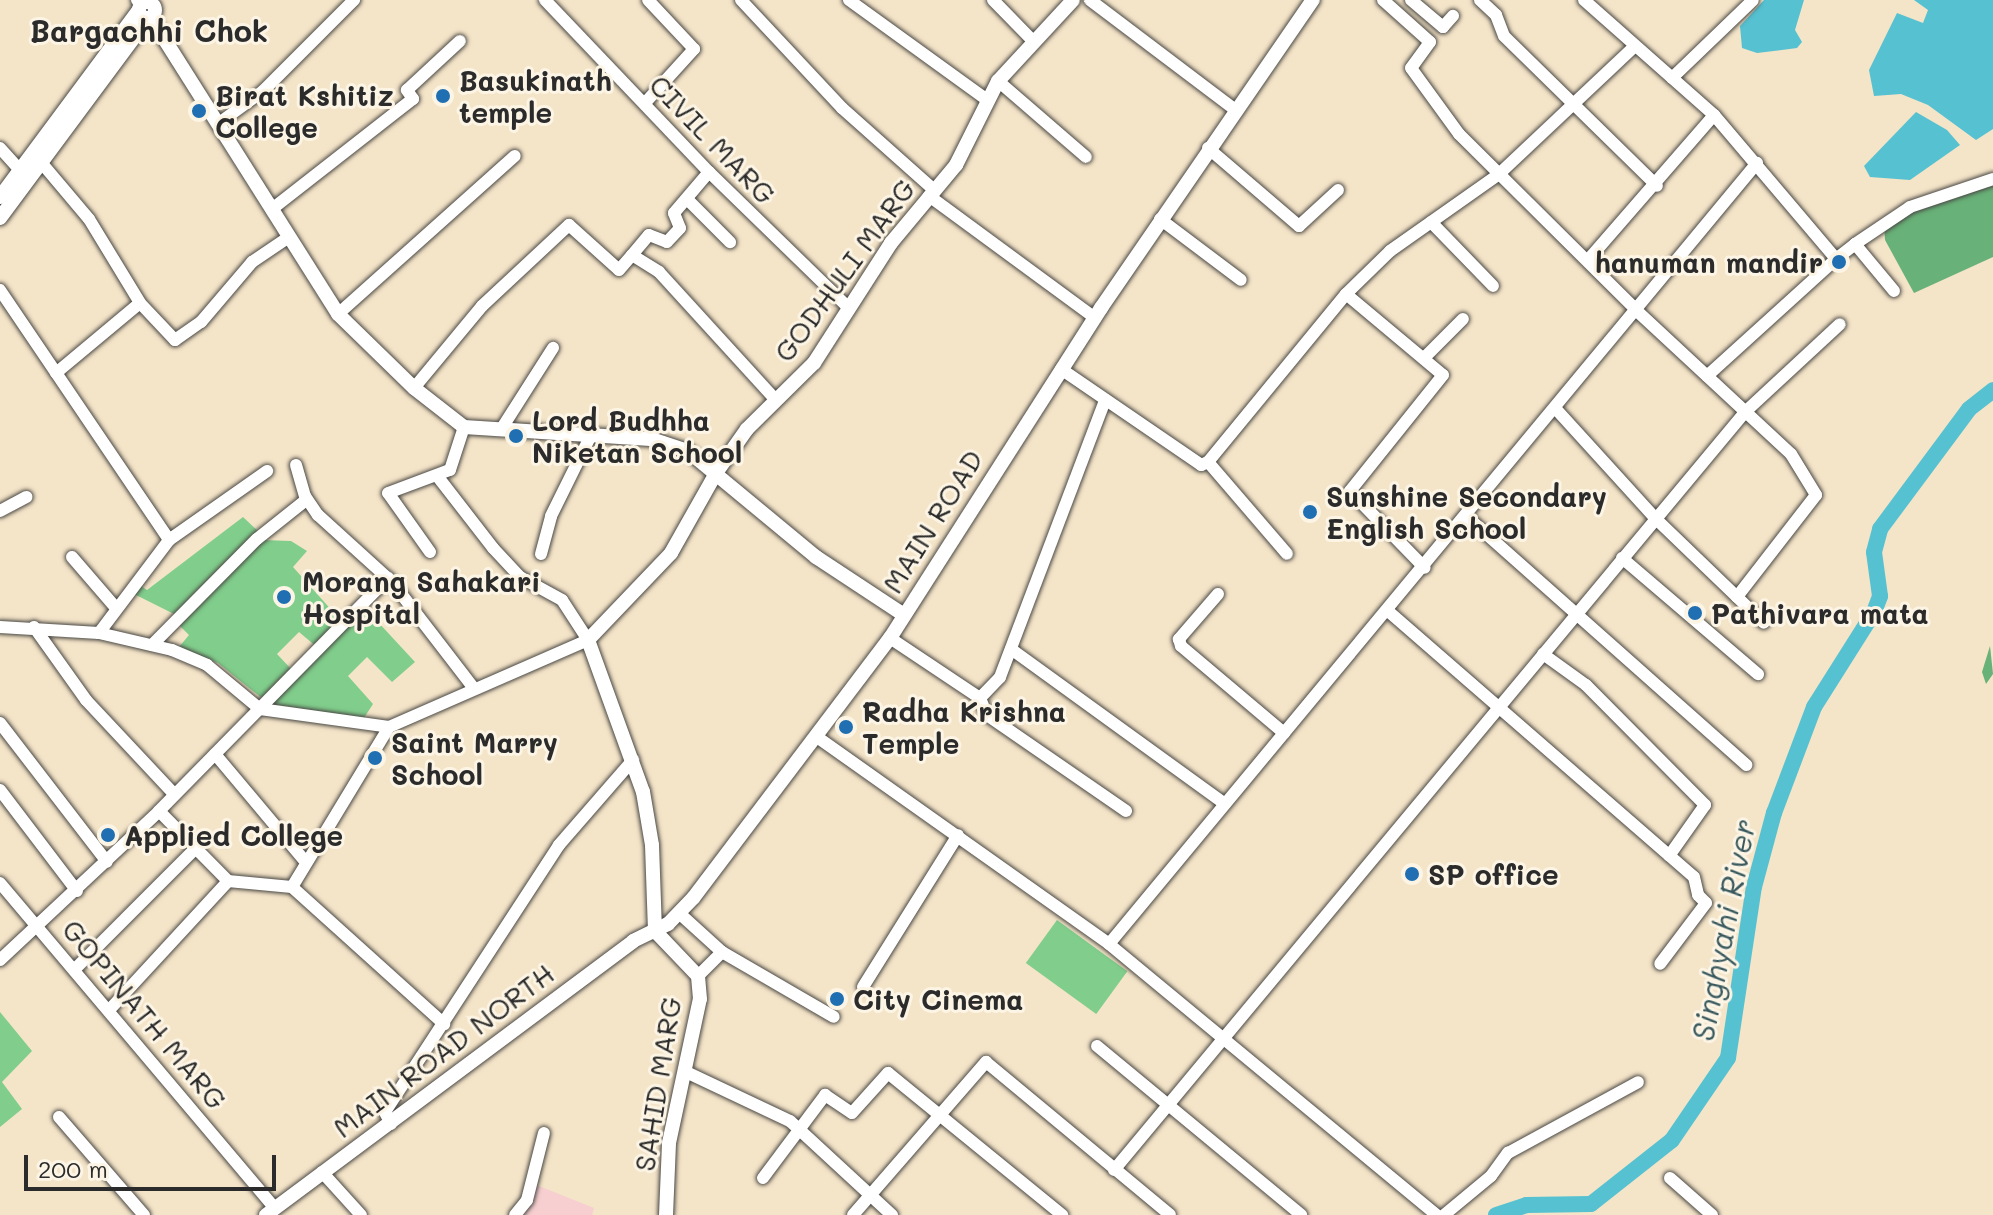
<!DOCTYPE html>
<html>
<head>
<meta charset="utf-8">
<style>
  body { margin:0 }
  #map { position:relative; width:1993px; height:1215px; overflow:hidden; background:#f4e4c8; font-family:Mali,sans-serif }
  div>[style] { position:absolute }
  [style*='--x'] { left:calc(var(--x)*1px); top:calc(var(--y)*1px); width:calc(var(--w)*1px); rotate:calc(var(--a)*1deg) }
  .built>* { inset:0; background:#f7cfd0 }
  .green>* { inset:0; background:#81ce8c; transform-origin:0 0 }
  .forest>* { inset:0; background:#68b178 }
  .water>* { inset:0; background:#56c1d1 }
  .river>* { height:16px; margin:-8px; padding:0 8px; transform-origin:8px; border-radius:8px; background:#56c1d1 }
  .roads { filter:drop-shadow(0 0 2px #494743) drop-shadow(0 0 2px #494743) }
  .minor>* { height:12px; margin:-6px; padding:0 6px; transform-origin:6px; border-radius:6px; background:#fff }
  .major>* { height:14px; margin:-7px; padding:0 7px; transform-origin:7px; border-radius:7px; background:#fff }
  .major>.ring { margin:-7px; padding:0; box-sizing:content-box; background:none; border:14px solid #fff; border-radius:50% }
  .dots>* { width:22px; height:22px; translate:-50% -50%; box-sizing:border-box; border:4px solid #fcf5e5; border-radius:50% }
  span { translate:-50% -50%; white-space:nowrap; text-align:center; line-height:1.15; -webkit-text-stroke:6px #fcf5e5; paint-order:stroke }
  .poi-label { font-size:28px; color:#2b2b2b; font-weight:700 }
  .left { translate:0 -50%; text-align:left }
  .right { translate:-100% -50%; text-align:right }
  .street-label { font-size:28px; color:#2b2b2b }
  .neighbourhood-label { font-size:30px; color:#2b2b2b; font-weight:700 }
  .water-label { font-size:30px; color:#38585d; font-style:italic }
  .scale { position:absolute; left:24px; top:1155px; width:252px; height:36px; box-sizing:border-box; border:4px solid #2b2b2b; border-top:0; padding-left:10px; font-size:24px; line-height:28px; white-space:nowrap; color:#2b2b2b; -webkit-text-stroke:6px #fcf5e5; paint-order:stroke }
</style>
</head>
<body>
<div id="map">
  <div class="built">
    <div style="clip-path:polygon(534px 1184px,594px 1208px,592px 1215px,519px 1215px)"></div>
  </div>
  <div class="green">
    <div style="clip-path:polygon(243px 517px,260px 533px,176px 615px,132px 593px,138px 584px,147px 590px)"></div>
    <div style="clip-path:polygon(262px 540px,291px 541px,307px 551px,293px 567px,343px 623px,318px 648px,299px 632px,277px 654px,293px 671px,263px 699px,218px 663px,179px 647px,189px 635px,179px 625px)"></div>
    <div style="clip-path:polygon(365px 608px,415px 662px,392px 682px,367px 657px,348px 676px,373px 704px,364px 718px,270px 704px)"></div>
    <div style="left:1057px;top:920px;width:87px;height:53px;rotate:36deg"></div>
    <div style="clip-path:polygon(0 1012px,32px 1051px,2px 1082px,22px 1109px,0 1127px)"></div>
  </div>
  <div class="forest">
    <div style="clip-path:polygon(1993px 180px,1993px 257px,1914px 293px,1885px 240px,1884px 223px)"></div>
    <div style="clip-path:polygon(1990px 646px,1993px 674px,1986px 684px,1982px 672px)"></div>
  </div>
  <div class="water">
    <div style="clip-path:polygon(1764px 0,1804px 0,1795px 30px,1802px 42px,1797px 48px,1757px 53px,1742px 48px,1740px 26px)"></div>
    <div style="clip-path:polygon(1914px 0,1993px 0,1993px 129px,1976px 140px,1928px 105px,1901px 94px,1874px 96px,1869px 70px,1897px 13px,1923px 23px,1928px 10px)"></div>
    <div style="clip-path:polygon(1916px 112px,1947px 130px,1960px 145px,1910px 180px,1870px 177px,1864px 166px)"></div>
  </div>
  <div class="river">
    <div style="--x:1496;--y:1215;--w:32;--a:-18"></div>
    <div style="--x:1526;--y:1205;--w:65;--a:-0.9"></div>
    <div style="--x:1591;--y:1204;--w:103;--a:-38.3"></div>
    <div style="--x:1672;--y:1140;--w:99;--a:-55.7"></div>
    <div style="--x:1728;--y:1058;--w:173;--a:-81.4"></div>
    <div style="--x:1754;--y:887;--w:77;--a:-74.9"></div>
    <div style="--x:1774;--y:813;--w:113;--a:-69.3"></div>
    <div style="--x:1814;--y:707;--w:112;--a:-57.7"></div>
    <div style="--x:1874;--y:612;--w:17;--a:-69"></div>
    <div style="--x:1880;--y:596;--w:44;--a:-97.8"></div>
    <div style="--x:1874;--y:552;--w:24;--a:-75"></div>
    <div style="--x:1880;--y:529;--w:149;--a:-53.4"></div>
    <div style="--x:1969;--y:409;--w:31;--a:-38"></div>
  </div>
  <div class="roads">
    <div class="minor">
      <div style="--x:137;--y:0;--w:6;--a:45"></div>
      <div style="--x:545;--y:0;--w:238;--a:46.4"></div>
      <div style="--x:709;--y:172;--w:195;--a:44.2"></div>
      <div style="--x:741;--y:0;--w:148;--a:46.9"></div>
      <div style="--x:842;--y:108;--w:123;--a:41.7"></div>
      <div style="--x:849;--y:0;--w:170;--a:35.9"></div>
      <div style="--x:993;--y:0;--w:54;--a:45.7"></div>
      <div style="--x:1090;--y:0;--w:181;--a:37.1"></div>
      <div style="--x:1383;--y:0;--w:63;--a:41.8"></div>
      <div style="--x:1430;--y:42;--w:32;--a:126"></div>
      <div style="--x:1411;--y:68;--w:82;--a:54"></div>
      <div style="--x:1459;--y:134;--w:251;--a:44.8"></div>
      <div style="--x:1637;--y:311;--w:210;--a:42.9"></div>
      <div style="--x:1791;--y:454;--w:48;--a:58.6"></div>
      <div style="--x:1816;--y:495;--w:129;--a:127.8"></div>
      <div style="--x:1411;--y:0;--w:42;--a:40.2"></div>
      <div style="--x:1443;--y:27;--w:15;--a:-48"></div>
      <div style="--x:1480;--y:0;--w:22;--a:43"></div>
      <div style="--x:1496;--y:15;--w:22;--a:69"></div>
      <div style="--x:1504;--y:36;--w:214;--a:44.4"></div>
      <div style="--x:1584;--y:0;--w:174;--a:41.5"></div>
      <div style="--x:1714;--y:115;--w:189;--a:49.7"></div>
      <div style="--x:1836;--y:259;--w:24;--a:-38"></div>
      <div style="--x:1855;--y:244;--w:61;--a:50.3"></div>
      <div style="--x:1672;--y:78;--w:112;--a:-43.9"></div>
      <div style="--x:998;--y:81;--w:116;--a:40.8"></div>
      <div style="--x:645;--y:103;--w:73;--a:-47.8"></div>
      <div style="--x:694;--y:49;--w:67;--a:-133.2"></div>
      <div style="--x:219;--y:123;--w:54;--a:-36"></div>
      <div style="--x:263;--y:91;--w:129;--a:-45"></div>
      <div style="--x:0;--y:148;--w:28;--a:48"></div>
      <div style="--x:1208;--y:148;--w:120;--a:40.6"></div>
      <div style="--x:1299;--y:226;--w:53;--a:-42.7"></div>
      <div style="--x:40;--y:161;--w:76;--a:49.8"></div>
      <div style="--x:89;--y:219;--w:98;--a:58.7"></div>
      <div style="--x:140;--y:303;--w:51;--a:46.6"></div>
      <div style="--x:175;--y:340;--w:32;--a:-35"></div>
      <div style="--x:201;--y:322;--w:79;--a:-49.6"></div>
      <div style="--x:252;--y:262;--w:45;--a:-34"></div>
      <div style="--x:929;--y:196;--w:206;--a:36.3"></div>
      <div style="--x:687;--y:199;--w:61;--a:45"></div>
      <div style="--x:272;--y:209;--w:179;--a:-38"></div>
      <div style="--x:413;--y:99;--w:11;--a:-124"></div>
      <div style="--x:407;--y:90;--w:72;--a:-42.8"></div>
      <div style="--x:1160;--y:219;--w:101;--a:37"></div>
      <div style="--x:1431;--y:222;--w:89;--a:45.9"></div>
      <div style="--x:1855;--y:244;--w:66;--a:-33.9"></div>
      <div style="--x:1910;--y:207;--w:88;--a:-18.6"></div>
      <div style="--x:632;--y:255;--w:26;--a:-50"></div>
      <div style="--x:649;--y:235;--w:19;--a:21"></div>
      <div style="--x:667;--y:242;--w:19;--a:-47"></div>
      <div style="--x:680;--y:228;--w:16;--a:-112"></div>
      <div style="--x:674;--y:213;--w:54;--a:-49.5"></div>
      <div style="--x:1588;--y:260;--w:192;--a:-49"></div>
      <div style="--x:0;--y:290;--w:302;--a:55.9"></div>
      <div style="--x:1346;--y:294;--w:126;--a:39.9"></div>
      <div style="--x:1443;--y:375;--w:149;--a:128.7"></div>
      <div style="--x:1350;--y:491;--w:107;--a:45.8"></div>
      <div style="--x:338;--y:314;--w:237;--a:-41.8"></div>
      <div style="--x:1424;--y:358;--w:55;--a:-45"></div>
      <div style="--x:1061;--y:369;--w:170;--a:34.4"></div>
      <div style="--x:1201;--y:465;--w:8;--a:-23"></div>
      <div style="--x:1208;--y:462;--w:217;--a:-50.6"></div>
      <div style="--x:1346;--y:294;--w:62;--a:-44.3"></div>
      <div style="--x:1390;--y:251;--w:133;--a:-35.2"></div>
      <div style="--x:1499;--y:174;--w:185;--a:-43.3"></div>
      <div style="--x:56;--y:373;--w:109;--a:-39.8"></div>
      <div style="--x:1707;--y:376;--w:174;--a:-42.2"></div>
      <div style="--x:414;--y:388;--w:107;--a:-50.3"></div>
      <div style="--x:482;--y:306;--w:119;--a:-43"></div>
      <div style="--x:569;--y:225;--w:67;--a:42"></div>
      <div style="--x:619;--y:270;--w:20;--a:-49"></div>
      <div style="--x:632;--y:255;--w:32;--a:32"></div>
      <div style="--x:659;--y:272;--w:173;--a:47.6"></div>
      <div style="--x:1555;--y:408;--w:149;--a:47.7"></div>
      <div style="--x:1655;--y:518;--w:151;--a:43.9"></div>
      <div style="--x:502;--y:428;--w:95;--a:-57.5"></div>
      <div style="--x:1208;--y:462;--w:121;--a:49.3"></div>
      <div style="--x:296;--y:465;--w:32;--a:74"></div>
      <div style="--x:305;--y:496;--w:23;--a:56"></div>
      <div style="--x:318;--y:515;--w:100;--a:42.2"></div>
      <div style="--x:392;--y:582;--w:133;--a:52.4"></div>
      <div style="--x:438;--y:477;--w:90;--a:52.2"></div>
      <div style="--x:493;--y:548;--w:40;--a:47"></div>
      <div style="--x:520;--y:577;--w:48;--a:28.7"></div>
      <div style="--x:562;--y:600;--w:48;--a:57"></div>
      <div style="--x:588;--y:640;--w:217;--a:156.4"></div>
      <div style="--x:389;--y:727;--w:187;--a:121.2"></div>
      <div style="--x:292;--y:887;--w:205;--a:42"></div>
      <div style="--x:0;--y:511;--w:30;--a:-28"></div>
      <div style="--x:1466;--y:516;--w:375;--a:41.6"></div>
      <div style="--x:430;--y:552;--w:72;--a:-125.4"></div>
      <div style="--x:388;--y:493;--w:66;--a:-20.4"></div>
      <div style="--x:450;--y:470;--w:45;--a:-72"></div>
      <div style="--x:541;--y:554;--w:39;--a:-75"></div>
      <div style="--x:551;--y:516;--w:90;--a:-63.7"></div>
      <div style="--x:72;--y:557;--w:67;--a:49.2"></div>
      <div style="--x:1622;--y:558;--w:179;--a:40.5"></div>
      <div style="--x:1218;--y:594;--w:60;--a:130.9"></div>
      <div style="--x:1179;--y:639;--w:7;--a:74"></div>
      <div style="--x:1181;--y:646;--w:135;--a:40.2"></div>
      <div style="--x:1388;--y:611;--w:405;--a:41"></div>
      <div style="--x:1694;--y:877;--w:18;--a:77"></div>
      <div style="--x:1698;--y:895;--w:11;--a:45"></div>
      <div style="--x:1706;--y:903;--w:76;--a:127"></div>
      <div style="--x:0;--y:627;--w:99;--a:3.5"></div>
      <div style="--x:99;--y:633;--w:75;--a:13.1"></div>
      <div style="--x:172;--y:650;--w:38;--a:23"></div>
      <div style="--x:207;--y:665;--w:69;--a:39.7"></div>
      <div style="--x:260;--y:709;--w:130;--a:7.9"></div>
      <div style="--x:34;--y:627;--w:90;--a:54.5"></div>
      <div style="--x:86;--y:700;--w:129;--a:46.9"></div>
      <div style="--x:99;--y:633;--w:116;--a:-53"></div>
      <div style="--x:169;--y:540;--w:120;--a:-35.1"></div>
      <div style="--x:890;--y:638;--w:108;--a:33.7"></div>
      <div style="--x:980;--y:698;--w:18;--a:68"></div>
      <div style="--x:987;--y:715;--w:169;--a:34.6"></div>
      <div style="--x:152;--y:645;--w:149;--a:-45.3"></div>
      <div style="--x:257;--y:539;--w:63;--a:-38.5"></div>
      <div style="--x:1011;--y:649;--w:264;--a:35.9"></div>
      <div style="--x:1543;--y:654;--w:53;--a:35.8"></div>
      <div style="--x:1586;--y:685;--w:169;--a:45.2"></div>
      <div style="--x:1705;--y:805;--w:62;--a:125.2"></div>
      <div style="--x:980;--y:698;--w:29;--a:-46"></div>
      <div style="--x:1000;--y:677;--w:293;--a:-69.2"></div>
      <div style="--x:0;--y:723;--w:175;--a:52.4"></div>
      <div style="--x:817;--y:737;--w:358;--a:35.3"></div>
      <div style="--x:1109;--y:944;--w:425;--a:39.6"></div>
      <div style="--x:215;--y:754;--w:138;--a:50"></div>
      <div style="--x:0;--y:790;--w:127;--a:52.7"></div>
      <div style="--x:159;--y:811;--w:98;--a:45.4"></div>
      <div style="--x:228;--y:881;--w:64;--a:5.4"></div>
      <div style="--x:0;--y:883;--w:426;--a:49.8"></div>
      <div style="--x:679;--y:913;--w:58;--a:42.2"></div>
      <div style="--x:1109;--y:944;--w:1015;--a:-50.32"></div>
      <div style="--x:0;--y:960;--w:218;--a:-43.1"></div>
      <div style="--x:159;--y:811;--w:327;--a:-45.5"></div>
      <div style="--x:76;--y:968;--w:171;--a:-45"></div>
      <div style="--x:698;--y:976;--w:34;--a:-45"></div>
      <div style="--x:722;--y:952;--w:129;--a:30.1"></div>
      <div style="--x:863;--y:987;--w:179;--a:-58"></div>
      <div style="--x:111;--y:1008;--w:173;--a:-47.3"></div>
      <div style="--x:1097;--y:1046;--w:265;--a:39.6"></div>
      <div style="--x:684;--y:1071;--w:117;--a:25.3"></div>
      <div style="--x:790;--y:1121;--w:139;--a:42.7"></div>
      <div style="--x:59;--y:1117;--w:130;--a:49.1"></div>
      <div style="--x:391;--y:1124;--w:13;--a:-117"></div>
      <div style="--x:385;--y:1112;--w:319;--a:-56.9"></div>
      <div style="--x:559;--y:845;--w:113;--a:-49"></div>
      <div style="--x:1114;--y:1170;--w:986;--a:-50.22"></div>
      <div style="--x:1745;--y:412;--w:129;--a:-42.8"></div>
      <div style="--x:322;--y:1172;--w:58;--a:47.8"></div>
      <div style="--x:763;--y:1178;--w:104;--a:-53.2"></div>
      <div style="--x:825;--y:1095;--w:32;--a:34"></div>
      <div style="--x:852;--y:1113;--w:54;--a:-48"></div>
      <div style="--x:888;--y:1073;--w:225;--a:39.2"></div>
      <div style="--x:1670;--y:1178;--w:56;--a:41.4"></div>
      <div style="--x:515;--y:1215;--w:19;--a:-51"></div>
      <div style="--x:527;--y:1200;--w:69;--a:-75.8"></div>
      <div style="--x:853;--y:1215;--w:203;--a:-49"></div>
      <div style="--x:986;--y:1062;--w:239;--a:39.7"></div>
      <div style="--x:1444;--y:1215;--w:61;--a:-39.7"></div>
      <div style="--x:1491;--y:1176;--w:29;--a:-54"></div>
      <div style="--x:1508;--y:1153;--w:148;--a:-28.6"></div>
    </div>
    <div class="major">
      <div class="ring" style="left:139px;top:2px;width:2px;height:2px"></div>
      <div style="--x:151;--y:18;--w:350;--a:57.7"></div>
      <div style="--x:338;--y:314;--w:106;--a:44.2"></div>
      <div style="--x:414;--y:388;--w:63;--a:38"></div>
      <div style="--x:464;--y:427;--w:187;--a:3.7"></div>
      <div style="--x:651;--y:439;--w:39;--a:18"></div>
      <div style="--x:688;--y:451;--w:166;--a:39.6"></div>
      <div style="--x:816;--y:557;--w:105;--a:33.4"></div>
      <div style="--x:0;--y:197;--w:232;--a:-53.4"></div>
      <div style="--x:0;--y:218;--w:248;--a:-53.4"></div>
      <div style="--x:266;--y:1215;--w:458;--a:-36.7"></div>
      <div style="--x:633;--y:941;--w:39;--a:-26"></div>
      <div style="--x:668;--y:924;--w:37;--a:-46"></div>
      <div style="--x:694;--y:897;--w:325;--a:-52.9"></div>
      <div style="--x:890;--y:638;--w:392;--a:-57.4"></div>
      <div style="--x:1101;--y:308;--w:374;--a:-55.5"></div>
      <div style="--x:666;--y:1215;--w:72;--a:-87.6"></div>
      <div style="--x:669;--y:1143;--w:147;--a:-77.9"></div>
      <div style="--x:700;--y:999;--w:23;--a:-95"></div>
      <div style="--x:698;--y:976;--w:62;--a:-133.7"></div>
      <div style="--x:655;--y:931;--w:86;--a:-92"></div>
      <div style="--x:652;--y:845;--w:54;--a:-99.6"></div>
      <div style="--x:643;--y:792;--w:162;--a:-109.9"></div>
      <div style="--x:588;--y:640;--w:120;--a:-46.3"></div>
      <div style="--x:671;--y:553;--w:92;--a:-60.6"></div>
      <div style="--x:716;--y:473;--w:54;--a:-54.8"></div>
      <div style="--x:747;--y:429;--w:94;--a:-44.6"></div>
      <div style="--x:814;--y:363;--w:143;--a:-57.3"></div>
      <div style="--x:891;--y:243;--w:102;--a:-50.2"></div>
      <div style="--x:956;--y:165;--w:94;--a:-63.4"></div>
      <div style="--x:998;--y:81;--w:110;--a:-47.2"></div>
    </div>
  </div>
  <div class="dots">
    <div style="left:443px;top:96px;background:#1f6fb2"></div>
    <div style="left:199px;top:111px;background:#1f6fb2"></div>
    <div style="left:1839px;top:262px;background:#1f6fb2"></div>
    <div style="left:516px;top:436px;background:#1f6fb2"></div>
    <div style="left:1310px;top:512px;background:#1f6fb2"></div>
    <div style="left:284px;top:597px;background:#1f6fb2"></div>
    <div style="left:1695px;top:613px;background:#1f6fb2"></div>
    <div style="left:846px;top:727px;background:#1f6fb2"></div>
    <div style="left:375px;top:758px;background:#1f6fb2"></div>
    <div style="left:108px;top:835px;background:#1f6fb2"></div>
    <div style="left:1412px;top:874px;background:#1f6fb2"></div>
    <div style="left:837px;top:999px;background:#1f6fb2"></div>
  </div>
  <div class="poi-label">
    <span class="left" style="left:459px;top:96px">Basukinath<br>temple</span>
    <span class="left" style="left:215px;top:111px">Birat Kshitiz<br>College</span>
    <span class="right" style="left:1823px;top:262px">hanuman mandir</span>
    <span class="left" style="left:532px;top:436px">Lord Budhha<br>Niketan School</span>
    <span class="left" style="left:1326px;top:512px">Sunshine Secondary<br>English School</span>
    <span class="left" style="left:302px;top:597px">Morang Sahakari<br>Hospital</span>
    <span class="left" style="left:1711px;top:613px">Pathivara mata</span>
    <span class="left" style="left:862px;top:727px">Radha Krishna<br>Temple</span>
    <span class="left" style="left:391px;top:758px">Saint Marry<br>School</span>
    <span class="left" style="left:124px;top:835px">Applied College</span>
    <span class="left" style="left:1428px;top:874px">SP office</span>
    <span class="left" style="left:853px;top:999px">City Cinema</span>
  </div>
  <div class="street-label">
    <span style="left:713px;top:139px;rotate:46deg">CIVIL MARG</span>
    <span style="left:844px;top:270px;rotate:-54deg">GODHULI MARG</span>
    <span style="left:932px;top:521px;rotate:-58deg">MAIN ROAD</span>
    <span style="left:145px;top:1014px;rotate:50deg">GOPINATH MARG</span>
    <span style="left:443px;top:1050px;rotate:-37deg">MAIN ROAD NORTH</span>
    <span style="left:657px;top:1084px;rotate:-81deg">SAHID MARG</span>
  </div>
  <div class="neighbourhood-label">
    <span style="left:149px;top:30px">Bargachhi Chok</span>
  </div>
  <div class="water-label">
    <span style="left:1723px;top:930px;rotate:-79deg">Singhyahi River</span>
  </div>
  <div class="scale">200 m</div>
</div>
</body>
</html>
